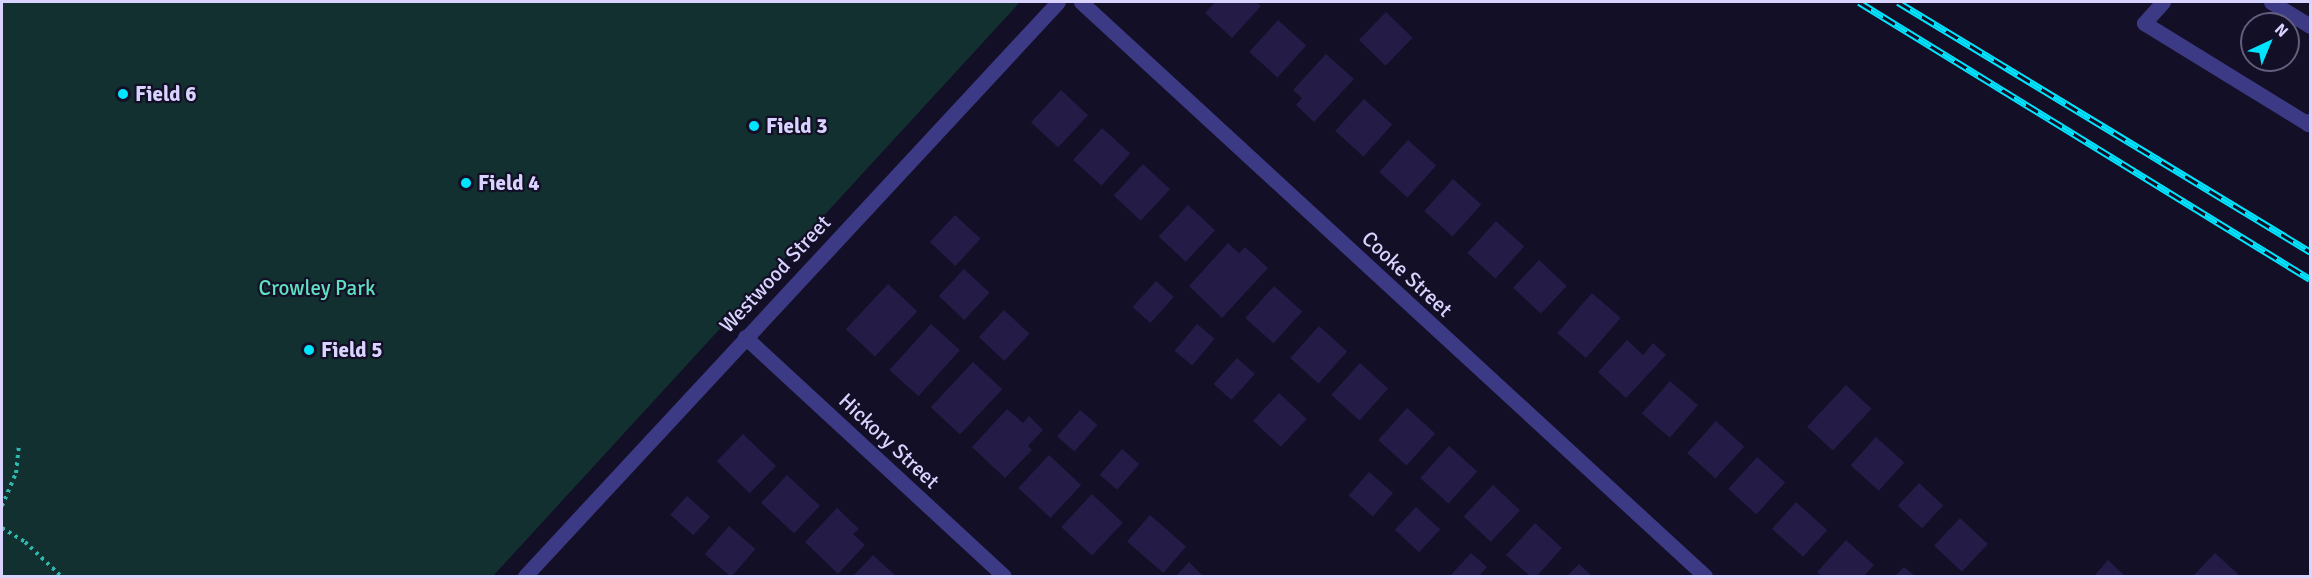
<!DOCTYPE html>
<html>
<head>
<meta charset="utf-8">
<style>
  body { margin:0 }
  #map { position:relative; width:2312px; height:578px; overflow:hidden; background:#130f26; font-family:Signika,sans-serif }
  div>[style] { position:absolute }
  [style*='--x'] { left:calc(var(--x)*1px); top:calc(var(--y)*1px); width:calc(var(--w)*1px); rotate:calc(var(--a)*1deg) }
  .green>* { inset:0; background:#12302f }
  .building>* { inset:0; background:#241b47; transform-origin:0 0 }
  .path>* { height:4px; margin-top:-2px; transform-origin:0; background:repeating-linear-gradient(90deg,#2fb8b0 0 3px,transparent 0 7.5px) }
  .lane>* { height:15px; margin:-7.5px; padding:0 7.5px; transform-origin:7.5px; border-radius:7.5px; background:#3d3a85 }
  .street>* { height:15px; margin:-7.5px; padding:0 7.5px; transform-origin:7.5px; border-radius:7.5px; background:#3d3a85 }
  .rail>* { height:7px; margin-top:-3.5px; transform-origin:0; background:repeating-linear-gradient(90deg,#130f26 0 14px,#00e5ff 0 28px); box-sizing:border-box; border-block:2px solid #00e5ff }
  .dots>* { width:16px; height:16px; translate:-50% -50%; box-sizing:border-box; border:3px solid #130f26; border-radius:50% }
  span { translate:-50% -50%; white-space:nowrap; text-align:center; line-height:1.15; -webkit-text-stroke:4.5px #130f26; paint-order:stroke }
  .poi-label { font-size:21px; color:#d9d4ff; font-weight:700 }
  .left { translate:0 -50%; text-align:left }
  .street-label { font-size:21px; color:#d9d4ff }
  .park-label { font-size:21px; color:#5fe0c0 }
  .frame { position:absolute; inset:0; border:3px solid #d9d4ff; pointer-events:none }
  .north { position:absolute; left:2240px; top:12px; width:60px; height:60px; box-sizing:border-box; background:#130f26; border:2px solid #625e7d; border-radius:50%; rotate:44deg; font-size:16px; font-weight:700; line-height:24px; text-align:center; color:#d9d4ff }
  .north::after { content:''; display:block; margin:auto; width:21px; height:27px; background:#00e5ff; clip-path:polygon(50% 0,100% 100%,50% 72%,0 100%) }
</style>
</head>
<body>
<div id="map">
  <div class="green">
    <div style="clip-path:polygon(2px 2px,1020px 2px,493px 576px,2px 576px)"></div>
  </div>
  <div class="building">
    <div style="clip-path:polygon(1215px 2px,1256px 2px,1261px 6px,1232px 38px,1205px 13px)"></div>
    <div style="left:1386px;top:12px;width:37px;height:39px;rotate:44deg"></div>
    <div style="left:1278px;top:20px;width:38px;height:43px;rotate:42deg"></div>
    <div style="clip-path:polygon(1326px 54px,1354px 79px,1314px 122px,1296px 105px,1302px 98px,1293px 90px)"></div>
    <div style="left:1061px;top:90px;width:37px;height:44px;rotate:43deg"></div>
    <div style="left:1364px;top:99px;width:38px;height:43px;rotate:42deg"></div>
    <div style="left:1102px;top:128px;width:38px;height:43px;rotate:42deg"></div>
    <div style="left:1408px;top:140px;width:38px;height:43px;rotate:42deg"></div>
    <div style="left:1143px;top:164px;width:37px;height:43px;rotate:43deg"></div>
    <div style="left:1453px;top:179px;width:38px;height:43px;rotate:42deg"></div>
    <div style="left:1188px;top:205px;width:37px;height:43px;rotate:43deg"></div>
    <div style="left:955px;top:215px;width:35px;height:37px;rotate:43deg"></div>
    <div style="left:1496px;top:221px;width:38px;height:43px;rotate:42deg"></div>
    <div style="clip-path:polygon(1228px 243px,1239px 253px,1245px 247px,1268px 268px,1222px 318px,1189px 286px)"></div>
    <div style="left:1539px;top:260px;width:38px;height:38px;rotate:43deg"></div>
    <div style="left:964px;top:269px;width:35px;height:37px;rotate:43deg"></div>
    <div style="left:1156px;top:281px;width:24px;height:35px;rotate:42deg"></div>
    <div style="left:888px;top:284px;width:40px;height:62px;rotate:43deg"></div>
    <div style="left:1274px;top:286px;width:38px;height:43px;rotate:42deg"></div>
    <div style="left:1592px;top:293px;width:38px;height:53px;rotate:41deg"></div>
    <div style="left:1004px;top:310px;width:35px;height:37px;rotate:43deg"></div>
    <div style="left:931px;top:324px;width:39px;height:62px;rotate:42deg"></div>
    <div style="left:1197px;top:324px;width:23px;height:35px;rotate:40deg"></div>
    <div style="left:1319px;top:326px;width:38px;height:43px;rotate:42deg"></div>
    <div style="clip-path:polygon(1627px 340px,1643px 355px,1653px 343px,1666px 355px,1626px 398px,1598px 372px)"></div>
    <div style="left:1237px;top:358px;width:24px;height:35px;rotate:42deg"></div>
    <div style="left:973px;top:362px;width:40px;height:62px;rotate:43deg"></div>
    <div style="left:1360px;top:363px;width:38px;height:43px;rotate:42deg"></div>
    <div style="left:1670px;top:381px;width:37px;height:43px;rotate:41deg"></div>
    <div style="left:1846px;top:385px;width:35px;height:57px;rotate:43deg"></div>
    <div style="left:1279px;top:393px;width:38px;height:38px;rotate:43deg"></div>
    <div style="left:1407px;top:408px;width:38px;height:43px;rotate:42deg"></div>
    <div style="clip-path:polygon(1007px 409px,1023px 423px,1029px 416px,1043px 430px,1028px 446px,1032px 450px,1005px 478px,972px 447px)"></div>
    <div style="left:1080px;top:410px;width:23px;height:35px;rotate:41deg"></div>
    <div style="left:1716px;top:421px;width:38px;height:43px;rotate:42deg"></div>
    <div style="left:743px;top:434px;width:46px;height:38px;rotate:44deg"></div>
    <div style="left:1876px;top:437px;width:38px;height:38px;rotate:42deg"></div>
    <div style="left:1449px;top:446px;width:38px;height:43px;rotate:42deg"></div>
    <div style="left:1122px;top:449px;width:23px;height:34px;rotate:41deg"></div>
    <div style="left:1049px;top:455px;width:44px;height:45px;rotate:43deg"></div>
    <div style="left:1757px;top:457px;width:38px;height:43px;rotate:42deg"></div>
    <div style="left:1369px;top:472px;width:32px;height:31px;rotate:41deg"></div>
    <div style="left:787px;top:475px;width:45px;height:38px;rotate:43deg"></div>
    <div style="left:1919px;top:483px;width:33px;height:31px;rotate:43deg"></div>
    <div style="left:1493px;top:485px;width:37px;height:43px;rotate:43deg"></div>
    <div style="left:1092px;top:494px;width:42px;height:45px;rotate:43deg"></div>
    <div style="left:687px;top:496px;width:31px;height:25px;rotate:42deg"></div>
    <div style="left:1796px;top:502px;width:42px;height:36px;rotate:42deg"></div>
    <div style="left:1416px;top:507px;width:33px;height:31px;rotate:43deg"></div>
    <div style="clip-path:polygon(837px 508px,859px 529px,853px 534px,865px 545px,838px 574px,805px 542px)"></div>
    <div style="left:1150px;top:515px;width:48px;height:35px;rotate:41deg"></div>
    <div style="left:1960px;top:518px;width:38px;height:38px;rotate:43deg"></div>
    <div style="clip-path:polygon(1535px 523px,1562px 548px,1537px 576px,1530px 576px,1506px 555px)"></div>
    <div style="left:729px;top:526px;width:35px;height:37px;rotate:41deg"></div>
    <div style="clip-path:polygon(1846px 540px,1874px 565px,1864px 576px,1822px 576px,1817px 572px)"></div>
    <div style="clip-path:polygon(1471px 553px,1487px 567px,1479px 576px,1450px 576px)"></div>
    <div style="clip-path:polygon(2215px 553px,2238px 574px,2236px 576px,2193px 576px)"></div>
    <div style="clip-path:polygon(873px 555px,896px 576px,853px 576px)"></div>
    <div style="clip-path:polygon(2108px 560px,2125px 576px,2094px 576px)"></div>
    <div style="clip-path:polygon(1189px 562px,1203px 576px,1176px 576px)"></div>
    <div style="clip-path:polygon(1579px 564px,1592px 576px,1567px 576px)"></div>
    <div style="clip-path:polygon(1904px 567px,1915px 576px,1895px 576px)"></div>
  </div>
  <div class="path">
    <div style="--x:2;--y:506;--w:36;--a:-67"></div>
    <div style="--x:16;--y:473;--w:29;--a:-84"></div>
    <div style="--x:2;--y:528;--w:27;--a:31"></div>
    <div style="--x:25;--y:542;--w:50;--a:43.4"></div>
  </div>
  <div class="lane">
    <div style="--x:2163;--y:2;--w:28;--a:132"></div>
    <div style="--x:2144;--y:23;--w:193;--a:31.6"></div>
    <div style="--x:2308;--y:124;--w:4;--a:-56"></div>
    <div style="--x:2271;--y:2;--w:46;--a:31.6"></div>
  </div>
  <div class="street">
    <div style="--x:1081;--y:2;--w:848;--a:42.61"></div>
    <div style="--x:745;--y:337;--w:352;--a:42.7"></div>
    <div style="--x:525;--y:576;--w:783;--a:-47.12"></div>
  </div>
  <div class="rail">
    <div style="--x:1859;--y:2;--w:529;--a:31.56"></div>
    <div style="--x:1898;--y:2;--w:482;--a:31.2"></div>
  </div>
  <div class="dots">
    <div style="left:123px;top:94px;background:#00e5ff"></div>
    <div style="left:754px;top:126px;background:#00e5ff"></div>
    <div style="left:466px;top:183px;background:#00e5ff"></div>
    <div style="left:309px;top:350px;background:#00e5ff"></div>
  </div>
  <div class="poi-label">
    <span class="left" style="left:135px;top:94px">Field 6</span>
    <span class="left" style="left:766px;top:126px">Field 3</span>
    <span class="left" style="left:478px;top:183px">Field 4</span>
    <span class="left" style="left:321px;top:350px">Field 5</span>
  </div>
  <div class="street-label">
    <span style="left:775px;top:274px;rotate:-47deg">Westwood Street</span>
    <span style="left:1407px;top:274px;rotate:43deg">Cooke Street</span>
    <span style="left:889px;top:441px;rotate:43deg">Hickory Street</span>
  </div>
  <div class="park-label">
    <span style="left:317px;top:288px">Crowley Park</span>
  </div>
  <div class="frame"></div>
  <div class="north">N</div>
</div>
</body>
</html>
